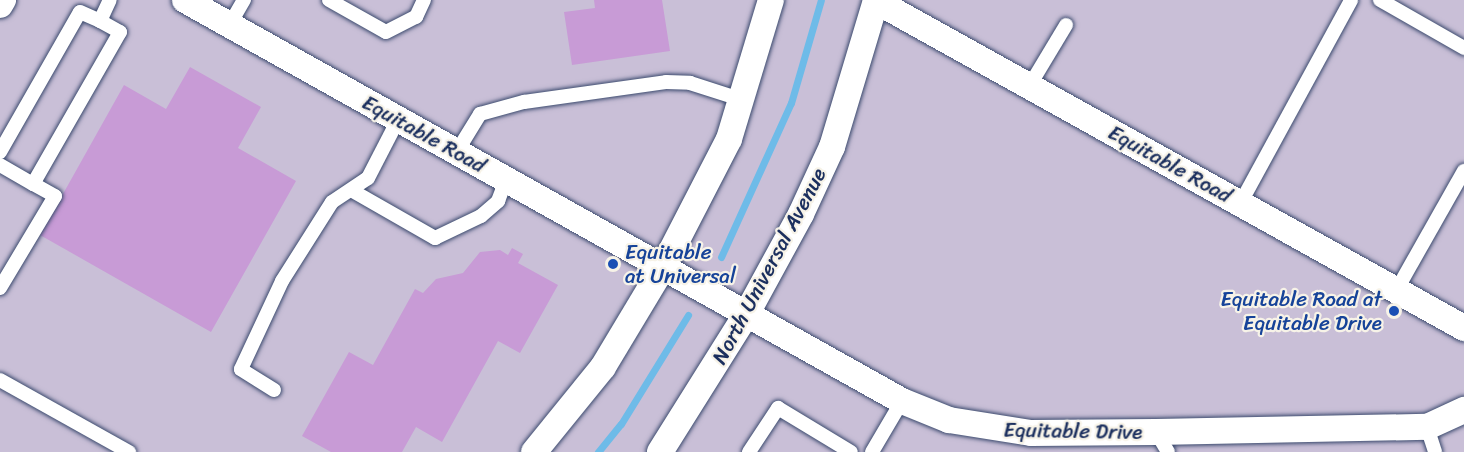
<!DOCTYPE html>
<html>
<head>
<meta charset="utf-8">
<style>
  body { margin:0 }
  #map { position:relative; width:1464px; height:452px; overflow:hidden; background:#f3e0c6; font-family:Sriracha,sans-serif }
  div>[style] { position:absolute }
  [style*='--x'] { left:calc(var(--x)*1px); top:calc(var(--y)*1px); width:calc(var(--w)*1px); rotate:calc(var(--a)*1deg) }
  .industrial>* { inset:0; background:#c9bfd7; transform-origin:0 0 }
  .stream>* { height:7px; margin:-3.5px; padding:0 3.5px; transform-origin:3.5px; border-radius:3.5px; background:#6ebbe8 }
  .building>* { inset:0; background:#c89bd6 }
  .roads { filter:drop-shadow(0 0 2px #3b4a6e) drop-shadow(0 0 2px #3b4a6e) }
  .lane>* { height:14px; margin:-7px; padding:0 7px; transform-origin:7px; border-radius:7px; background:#fff }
  .street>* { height:26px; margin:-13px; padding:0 13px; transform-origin:13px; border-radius:13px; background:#fff }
  .dots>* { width:16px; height:16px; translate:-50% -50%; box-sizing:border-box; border:3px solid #f7f3e8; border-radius:50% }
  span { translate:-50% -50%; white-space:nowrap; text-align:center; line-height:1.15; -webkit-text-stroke:4.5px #f7f3e8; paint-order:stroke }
  .street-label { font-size:21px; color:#1b2f5e }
  .transit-label { font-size:21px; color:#164399 }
  .left { translate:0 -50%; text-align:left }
  .right { translate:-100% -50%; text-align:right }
</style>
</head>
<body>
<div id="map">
  <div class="industrial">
    <div style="left:0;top:0;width:1464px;height:452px"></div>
  </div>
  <div class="stream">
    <div style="--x:721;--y:257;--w:169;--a:-65.6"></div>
    <div style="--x:791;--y:103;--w:107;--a:-73.8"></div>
    <div style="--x:598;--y:452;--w:36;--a:-51"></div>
    <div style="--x:621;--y:424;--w:128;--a:-58.4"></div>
  </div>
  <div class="building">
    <div style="clip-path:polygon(594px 0,662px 0,670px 51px,572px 65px,564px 12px,595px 8px)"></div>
    <div style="clip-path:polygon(190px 67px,261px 107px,238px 148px,296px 181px,211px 332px,40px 235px,124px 85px,166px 109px)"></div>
    <div style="clip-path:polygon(512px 248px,523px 254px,518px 263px,558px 285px,520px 353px,498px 341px,442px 442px,416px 427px,402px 452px,331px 452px,302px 436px,349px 352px,373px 365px,415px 289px,423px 293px,436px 279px,463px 273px,480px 252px,500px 250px,508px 255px)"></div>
  </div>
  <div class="roads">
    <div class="lane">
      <div style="--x:329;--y:0;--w:65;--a:29.3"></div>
      <div style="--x:386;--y:32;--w:34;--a:-27"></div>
      <div style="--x:416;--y:17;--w:19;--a:-65"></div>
      <div style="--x:1380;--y:0;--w:97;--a:29.7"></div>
      <div style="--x:230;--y:24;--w:28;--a:-60"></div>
      <div style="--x:1030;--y:85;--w:70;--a:-59"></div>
      <div style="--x:0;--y:152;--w:161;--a:-60.3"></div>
      <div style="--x:80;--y:12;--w:22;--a:24"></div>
      <div style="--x:100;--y:21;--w:23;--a:-65"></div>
      <div style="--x:456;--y:153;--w:46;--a:-58.4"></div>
      <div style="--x:480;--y:114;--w:46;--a:-15.3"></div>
      <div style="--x:524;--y:102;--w:143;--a:-8"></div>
      <div style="--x:666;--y:82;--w:24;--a:2"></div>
      <div style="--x:690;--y:83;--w:56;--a:17.8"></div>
      <div style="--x:0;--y:165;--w:38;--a:30"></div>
      <div style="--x:351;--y:190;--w:97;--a:29.7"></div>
      <div style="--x:435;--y:238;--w:51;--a:-25.6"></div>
      <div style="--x:481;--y:216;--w:23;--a:-41"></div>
      <div style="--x:498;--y:201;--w:22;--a:-69"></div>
      <div style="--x:1240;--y:204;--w:232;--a:-61.4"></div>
      <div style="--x:0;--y:288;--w:107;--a:-59.1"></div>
      <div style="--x:55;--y:196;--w:25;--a:-151"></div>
      <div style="--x:33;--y:184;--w:175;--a:-60.2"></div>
      <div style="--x:120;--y:32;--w:23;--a:-151"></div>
      <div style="--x:1396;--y:291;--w:138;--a:-60.5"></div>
      <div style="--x:0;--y:380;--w:148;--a:29.2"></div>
      <div style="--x:274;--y:390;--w:39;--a:-148"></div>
      <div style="--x:241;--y:369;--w:97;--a:-65"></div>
      <div style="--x:282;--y:281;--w:93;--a:-57.7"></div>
      <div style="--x:332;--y:202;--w:43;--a:-33.7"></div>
      <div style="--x:368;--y:178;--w:65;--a:-62.7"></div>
      <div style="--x:1427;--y:427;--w:26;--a:72"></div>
      <div style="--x:1156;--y:432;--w:23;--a:59"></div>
      <div style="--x:749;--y:452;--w:53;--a:-56.6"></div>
      <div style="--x:778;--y:408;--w:85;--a:31.1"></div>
      <div style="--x:872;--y:452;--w:59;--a:-59.5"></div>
    </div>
    <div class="street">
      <div style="--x:185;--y:0;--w:822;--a:29.22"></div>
      <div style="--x:902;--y:401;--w:51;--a:22"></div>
      <div style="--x:949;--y:420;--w:83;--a:9"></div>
      <div style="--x:1031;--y:433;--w:125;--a:-0.5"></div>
      <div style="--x:1156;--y:432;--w:271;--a:-1.1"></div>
      <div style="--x:1427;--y:427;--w:41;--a:-24.7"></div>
      <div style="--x:876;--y:1;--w:673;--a:29.08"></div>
      <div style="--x:0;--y:5;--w:6;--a:-59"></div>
      <div style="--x:534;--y:452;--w:109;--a:-50.9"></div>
      <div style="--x:603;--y:367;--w:117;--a:-59"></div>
      <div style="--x:663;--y:267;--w:144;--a:-62.7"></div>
      <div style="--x:729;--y:139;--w:145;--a:-73.2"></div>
      <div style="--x:660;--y:452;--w:162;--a:-57.9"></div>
      <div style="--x:746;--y:315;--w:115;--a:-61.4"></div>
      <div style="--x:801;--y:214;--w:74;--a:-65.2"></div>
      <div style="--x:832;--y:147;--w:153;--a:-73.3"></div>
    </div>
  </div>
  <div class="dots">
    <div style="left:613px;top:264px;background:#1a4fb4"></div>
    <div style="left:1394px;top:311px;background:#1a4fb4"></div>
  </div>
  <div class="street-label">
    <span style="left:424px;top:134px;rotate:29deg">Equitable Road</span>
    <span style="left:1170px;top:164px;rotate:29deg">Equitable Road</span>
    <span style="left:769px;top:266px;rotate:-62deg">North Universal Avenue</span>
    <span style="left:1073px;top:431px;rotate:1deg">Equitable Drive</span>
  </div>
  <div class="transit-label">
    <span class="left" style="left:625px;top:264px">Equitable<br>at Universal</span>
    <span class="right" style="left:1382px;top:311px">Equitable Road at<br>Equitable Drive</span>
  </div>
</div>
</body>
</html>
